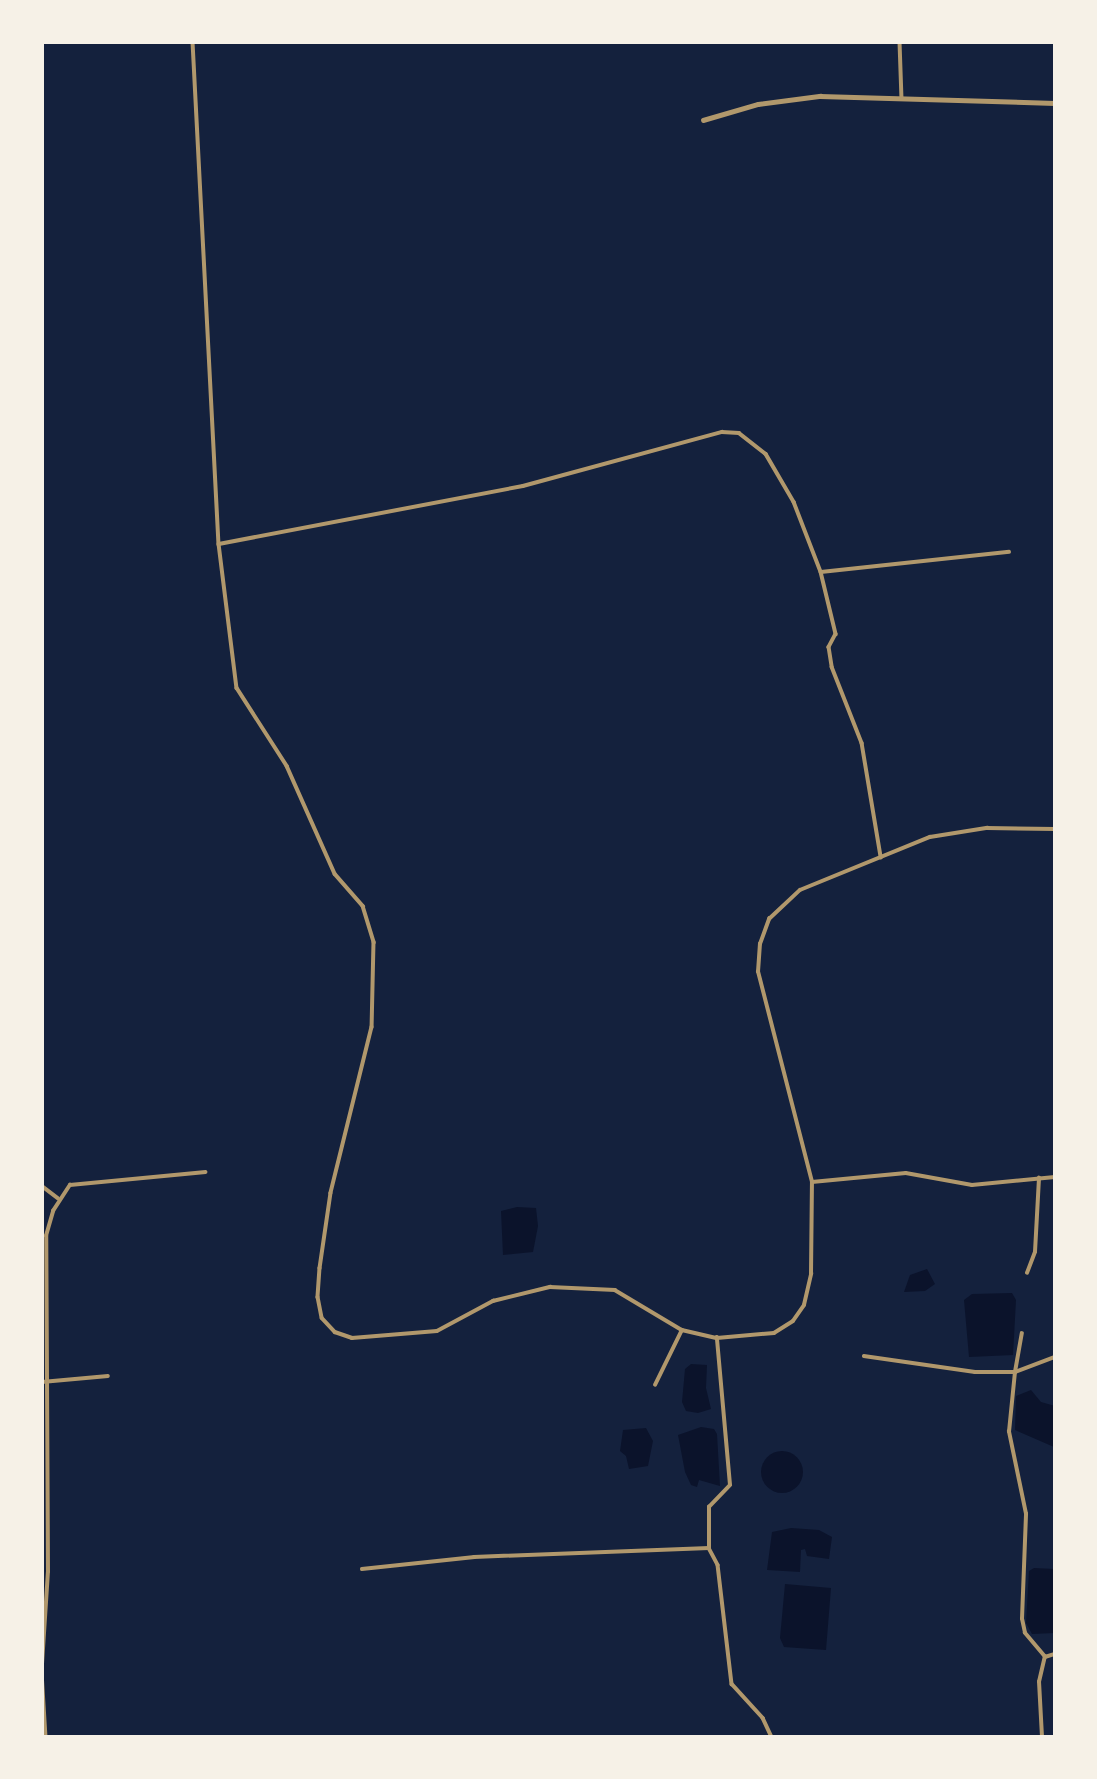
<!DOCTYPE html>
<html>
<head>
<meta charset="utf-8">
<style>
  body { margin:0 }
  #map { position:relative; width:1097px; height:1779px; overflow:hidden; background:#14213d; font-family:Roboto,sans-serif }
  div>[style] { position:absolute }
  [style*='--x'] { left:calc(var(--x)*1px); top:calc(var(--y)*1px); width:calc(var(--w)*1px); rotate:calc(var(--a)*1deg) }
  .water>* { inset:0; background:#0b132b }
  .round { border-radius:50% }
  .minor>* { height:3.5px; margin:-1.75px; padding:0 1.75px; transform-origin:1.75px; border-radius:1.75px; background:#b1986c }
  .tertiary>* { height:4.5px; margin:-2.25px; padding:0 2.25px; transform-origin:2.25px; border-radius:2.25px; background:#b1986c }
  span { translate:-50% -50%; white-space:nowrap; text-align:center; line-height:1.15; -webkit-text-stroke:6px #f6f1e7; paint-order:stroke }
  .frame { position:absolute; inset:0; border:44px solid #f6f1e7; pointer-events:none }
</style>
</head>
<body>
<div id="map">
  <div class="water">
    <div style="clip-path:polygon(517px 1207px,536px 1208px,538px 1226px,533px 1252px,503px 1255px,501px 1211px)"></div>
    <div style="clip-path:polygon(927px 1269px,935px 1284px,925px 1291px,904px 1292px,910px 1275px)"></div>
    <div style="clip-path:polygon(1012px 1293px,1016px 1300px,1013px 1355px,969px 1357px,964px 1300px,972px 1294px)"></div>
    <div style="clip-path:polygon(691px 1364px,707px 1365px,706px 1388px,711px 1409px,698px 1413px,686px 1411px,682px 1402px,685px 1369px)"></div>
    <div style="clip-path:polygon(1031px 1390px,1041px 1402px,1055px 1406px,1054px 1447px,1015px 1430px,1016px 1396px)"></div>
    <div style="clip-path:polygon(701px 1427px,714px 1429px,717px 1434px,720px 1486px,699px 1480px,697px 1487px,691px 1485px,685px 1472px,678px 1435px)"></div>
    <div style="clip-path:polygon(646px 1428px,653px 1441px,648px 1466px,629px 1469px,626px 1456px,620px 1451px,623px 1430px)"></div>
    <div class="round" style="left:761px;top:1451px;width:42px;height:42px"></div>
    <div style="clip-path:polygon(791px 1528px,819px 1530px,832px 1537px,829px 1559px,807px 1556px,805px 1549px,801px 1550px,800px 1572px,767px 1570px,772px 1532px)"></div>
    <div style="clip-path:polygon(1034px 1568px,1055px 1569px,1055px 1633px,1032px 1634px,1026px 1623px,1029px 1571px)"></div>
    <div style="clip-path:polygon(785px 1584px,831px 1588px,826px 1650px,784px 1647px,780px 1638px)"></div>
  </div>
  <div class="minor">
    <div style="--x:193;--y:42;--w:503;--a:87.04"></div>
    <div style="--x:219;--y:544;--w:145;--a:82.9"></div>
    <div style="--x:237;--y:688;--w:93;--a:57.3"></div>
    <div style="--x:287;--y:766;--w:118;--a:66"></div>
    <div style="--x:335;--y:874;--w:43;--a:48.8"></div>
    <div style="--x:363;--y:906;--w:38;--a:73"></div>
    <div style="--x:374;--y:942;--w:85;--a:91.3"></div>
    <div style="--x:372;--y:1027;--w:171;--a:103.9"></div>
    <div style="--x:331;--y:1193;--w:76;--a:98.3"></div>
    <div style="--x:320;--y:1268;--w:29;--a:94"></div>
    <div style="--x:318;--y:1297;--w:21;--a:79"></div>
    <div style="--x:322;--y:1318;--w:19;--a:47"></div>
    <div style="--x:335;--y:1332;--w:18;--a:19"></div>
    <div style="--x:352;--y:1338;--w:85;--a:-4.7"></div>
    <div style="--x:437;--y:1331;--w:64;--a:-28.2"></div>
    <div style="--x:493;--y:1301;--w:59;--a:-13.8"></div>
    <div style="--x:550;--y:1287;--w:65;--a:2.6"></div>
    <div style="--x:615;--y:1290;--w:78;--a:30.8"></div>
    <div style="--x:682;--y:1330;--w:36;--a:13"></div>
    <div style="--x:717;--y:1338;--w:57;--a:-5"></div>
    <div style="--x:774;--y:1333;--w:22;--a:-32"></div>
    <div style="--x:793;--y:1321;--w:19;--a:-55"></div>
    <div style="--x:804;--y:1305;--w:32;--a:-77"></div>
    <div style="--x:811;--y:1274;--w:92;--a:-89.4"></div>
    <div style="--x:812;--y:1182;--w:217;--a:-104.4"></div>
    <div style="--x:758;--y:972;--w:28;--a:-86"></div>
    <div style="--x:760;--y:944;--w:27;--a:-70"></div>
    <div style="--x:769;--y:919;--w:42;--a:-43.1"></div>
    <div style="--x:800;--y:890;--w:140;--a:-22.2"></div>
    <div style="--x:930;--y:837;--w:58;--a:-9"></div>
    <div style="--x:987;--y:828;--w:68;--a:0.8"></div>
    <div style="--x:900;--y:42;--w:57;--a:88"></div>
    <div style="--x:219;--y:544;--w:309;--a:-10.8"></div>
    <div style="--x:523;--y:486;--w:206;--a:-15.2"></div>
    <div style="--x:722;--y:432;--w:17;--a:3"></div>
    <div style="--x:739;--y:433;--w:34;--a:38"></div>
    <div style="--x:766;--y:454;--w:56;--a:59.7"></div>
    <div style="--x:794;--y:502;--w:75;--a:68.9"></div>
    <div style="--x:821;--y:572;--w:64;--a:76.4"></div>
    <div style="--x:836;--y:634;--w:15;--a:118"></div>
    <div style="--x:829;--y:647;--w:20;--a:81"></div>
    <div style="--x:832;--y:667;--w:82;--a:68.5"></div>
    <div style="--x:862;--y:743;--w:116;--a:80.5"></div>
    <div style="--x:821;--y:572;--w:189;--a:-6.1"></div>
    <div style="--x:812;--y:1182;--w:94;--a:-5.5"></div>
    <div style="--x:906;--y:1173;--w:67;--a:10.3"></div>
    <div style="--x:972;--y:1185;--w:83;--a:-5.5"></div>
    <div style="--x:42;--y:1186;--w:20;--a:37"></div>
    <div style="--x:1027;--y:1273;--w:22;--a:-69"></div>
    <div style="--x:1035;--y:1252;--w:74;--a:-86.9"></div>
    <div style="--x:864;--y:1356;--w:112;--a:8.2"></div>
    <div style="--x:975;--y:1372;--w:40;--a:0"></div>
    <div style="--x:1015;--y:1372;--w:39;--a:-80"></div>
    <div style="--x:42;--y:1382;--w:66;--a:-5.2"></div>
    <div style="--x:655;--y:1385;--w:61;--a:-63.9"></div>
    <div style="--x:709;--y:1548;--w:41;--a:-90"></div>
    <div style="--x:709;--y:1507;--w:30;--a:-46"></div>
    <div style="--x:730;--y:1485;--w:148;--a:-95.1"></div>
    <div style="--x:362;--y:1569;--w:113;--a:-6.1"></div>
    <div style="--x:474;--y:1557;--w:235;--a:-2.2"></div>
    <div style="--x:709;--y:1548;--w:19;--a:62"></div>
    <div style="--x:718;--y:1565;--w:120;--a:83.3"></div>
    <div style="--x:732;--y:1684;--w:46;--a:47.6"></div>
    <div style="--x:763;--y:1718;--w:21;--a:65"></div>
    <div style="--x:1045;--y:1657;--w:10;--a:-17"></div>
    <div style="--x:42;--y:1664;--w:92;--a:-86.3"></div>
    <div style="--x:48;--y:1572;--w:336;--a:-90.3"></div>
    <div style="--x:46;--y:1236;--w:26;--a:-74"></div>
    <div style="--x:53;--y:1211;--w:31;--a:-57"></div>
    <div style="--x:70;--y:1185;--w:136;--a:-5.5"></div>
    <div style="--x:42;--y:1672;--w:65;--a:86.5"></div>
    <div style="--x:1042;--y:1737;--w:55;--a:-93.1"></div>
    <div style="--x:1039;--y:1682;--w:26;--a:-77"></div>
    <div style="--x:1045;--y:1657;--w:31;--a:-130"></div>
    <div style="--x:1025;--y:1633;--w:14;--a:-102"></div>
    <div style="--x:1022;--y:1619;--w:105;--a:-87.8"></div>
    <div style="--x:1026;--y:1514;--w:84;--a:-101.7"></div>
    <div style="--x:1009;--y:1432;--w:60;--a:-84.3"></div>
    <div style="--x:1015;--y:1372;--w:43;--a:-20.6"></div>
  </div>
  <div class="tertiary">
    <div style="--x:703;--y:120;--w:57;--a:-16.2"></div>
    <div style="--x:758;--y:104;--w:63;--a:-7.4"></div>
    <div style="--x:820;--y:96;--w:235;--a:1.7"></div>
  </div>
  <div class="frame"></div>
</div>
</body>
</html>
